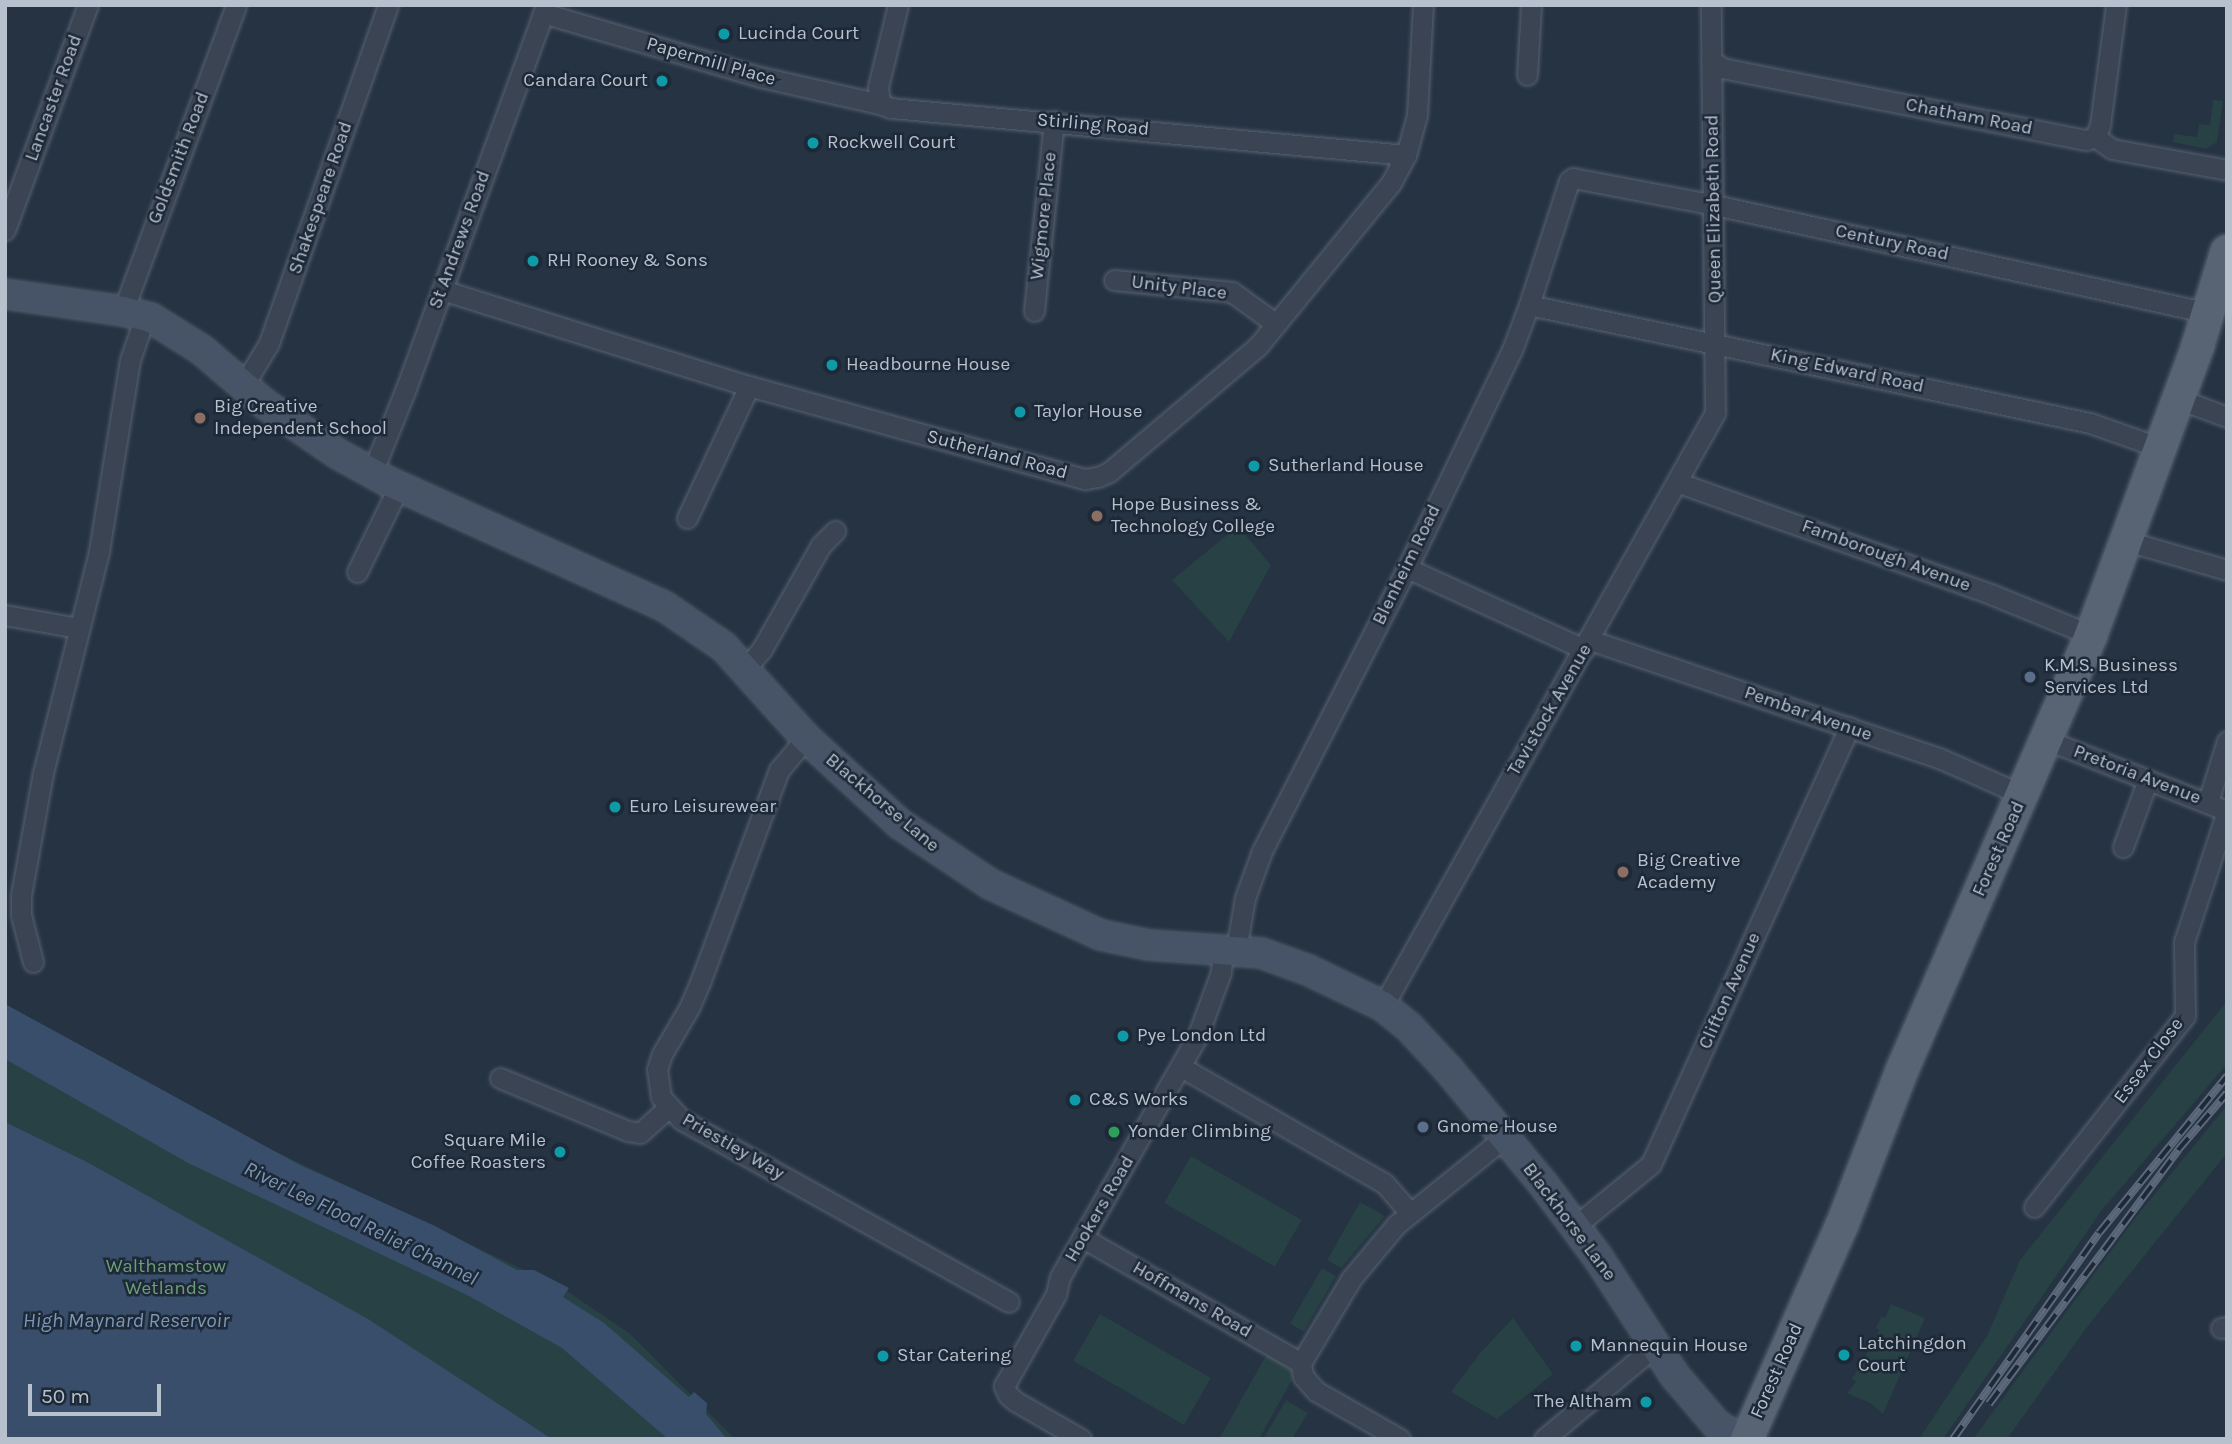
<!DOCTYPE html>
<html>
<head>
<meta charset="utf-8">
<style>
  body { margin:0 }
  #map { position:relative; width:2232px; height:1444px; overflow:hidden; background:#253343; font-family:Karla,sans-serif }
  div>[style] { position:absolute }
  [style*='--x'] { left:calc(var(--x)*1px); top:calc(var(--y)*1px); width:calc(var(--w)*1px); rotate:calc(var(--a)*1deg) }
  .green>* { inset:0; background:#274144; transform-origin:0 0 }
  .water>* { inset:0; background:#384e6b }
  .roads { filter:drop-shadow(0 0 2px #586270) drop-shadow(0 0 2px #586270) }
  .street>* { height:19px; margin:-9.5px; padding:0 9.5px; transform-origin:9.5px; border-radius:9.5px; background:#3a4453 }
  .secondary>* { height:28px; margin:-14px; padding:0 14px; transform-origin:14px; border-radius:14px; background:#475366 }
  .primary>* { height:32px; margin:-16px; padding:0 16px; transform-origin:16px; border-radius:16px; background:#586473 }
  .rail>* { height:8px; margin-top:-4px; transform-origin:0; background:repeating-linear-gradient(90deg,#1e2938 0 16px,#5b697a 0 32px); box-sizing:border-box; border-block:2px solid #5b697a }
  .dots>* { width:19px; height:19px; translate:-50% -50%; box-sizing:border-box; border:4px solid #1e2938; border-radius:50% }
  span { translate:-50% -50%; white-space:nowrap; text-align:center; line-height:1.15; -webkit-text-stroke:5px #1e2938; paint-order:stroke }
  .poi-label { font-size:19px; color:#b7c0cd }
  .left { translate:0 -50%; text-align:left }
  .right { translate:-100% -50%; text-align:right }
  .street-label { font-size:19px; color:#b7c0cd }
  .park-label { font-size:19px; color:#6d9f77 }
  .water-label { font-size:21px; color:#7c96b5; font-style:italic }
  .frame { position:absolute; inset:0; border:7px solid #b7c0cd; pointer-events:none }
  .scale { position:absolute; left:28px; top:1384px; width:133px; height:32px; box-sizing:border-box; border:4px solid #b7c0cd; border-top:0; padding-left:9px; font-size:21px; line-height:24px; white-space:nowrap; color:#b7c0cd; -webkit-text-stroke:5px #1e2938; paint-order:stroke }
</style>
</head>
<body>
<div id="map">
  <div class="green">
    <div style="clip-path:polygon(2213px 100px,2223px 101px,2217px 142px,2206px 149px,2173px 142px,2174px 134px,2197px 137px,2199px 124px,2210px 125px)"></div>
    <div style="clip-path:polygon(1238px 526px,1271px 565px,1229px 642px,1172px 580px)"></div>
    <div style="clip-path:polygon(2227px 1001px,2227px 1064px,2102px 1210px,1943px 1439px,1919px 1439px,1987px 1336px,2020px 1260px)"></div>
    <div style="clip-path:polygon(5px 1006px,205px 1118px,564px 1289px,629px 1333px,735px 1439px,5px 1439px)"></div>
    <div style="clip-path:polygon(2227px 1105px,2227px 1153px,2087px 1327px,2007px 1439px,1973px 1439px,2136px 1217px)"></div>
    <div style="left:1191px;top:1156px;width:128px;height:54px;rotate:30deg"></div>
    <div style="clip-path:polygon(1360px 1202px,1385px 1216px,1341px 1268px,1327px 1260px)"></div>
    <div style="left:1322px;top:1268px;width:16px;height:64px;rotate:30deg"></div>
    <div style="clip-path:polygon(1891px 1304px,1925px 1318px,1883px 1414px,1872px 1404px,1847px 1393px,1856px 1382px,1852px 1379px,1869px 1350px,1879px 1330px,1876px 1328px,1881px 1317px,1885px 1318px)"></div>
    <div style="left:1100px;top:1314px;width:128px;height:54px;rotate:30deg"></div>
    <div style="clip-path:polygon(1513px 1318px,1553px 1374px,1497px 1419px,1451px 1392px,1480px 1353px)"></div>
    <div style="clip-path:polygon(1268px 1352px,1290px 1368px,1293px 1378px,1259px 1439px,1219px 1439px)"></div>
    <div style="clip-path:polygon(1286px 1400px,1308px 1413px,1292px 1439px,1263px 1439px)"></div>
  </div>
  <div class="water">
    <div style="clip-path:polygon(5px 1004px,300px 1165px,435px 1226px,517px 1270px,534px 1270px,569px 1288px,563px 1297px,604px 1323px,689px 1397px,694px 1392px,707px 1403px,706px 1414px,727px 1439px,668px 1439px,562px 1348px,469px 1296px,188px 1163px,5px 1059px)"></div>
    <div style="clip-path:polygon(5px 1122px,87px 1162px,368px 1319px,552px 1439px,5px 1439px)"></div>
  </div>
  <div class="roads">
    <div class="street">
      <div style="--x:898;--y:5;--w:84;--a:103.7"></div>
      <div style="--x:878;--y:87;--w:17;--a:83"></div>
      <div style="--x:880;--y:104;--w:12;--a:20"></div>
      <div style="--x:891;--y:108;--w:517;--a:5.21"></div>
      <div style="--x:543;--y:13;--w:227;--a:16.4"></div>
      <div style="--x:761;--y:77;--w:122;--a:12.8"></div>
      <div style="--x:1711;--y:60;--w:14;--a:36"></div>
      <div style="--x:1722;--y:68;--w:371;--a:11.2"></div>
      <div style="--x:2086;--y:140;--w:9;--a:-18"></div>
      <div style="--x:2095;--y:137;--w:21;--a:35"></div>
      <div style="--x:2112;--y:149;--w:117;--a:10.3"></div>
      <div style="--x:1527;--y:75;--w:70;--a:-86.7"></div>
      <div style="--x:2095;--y:137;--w:13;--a:-67"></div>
      <div style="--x:2100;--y:125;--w:121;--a:-82.4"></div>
      <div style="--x:5;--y:230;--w:240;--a:-69.8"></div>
      <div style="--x:1114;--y:280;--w:119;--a:5.8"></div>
      <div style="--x:1232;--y:292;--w:54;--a:36"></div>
      <div style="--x:442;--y:290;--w:322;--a:17.4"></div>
      <div style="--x:749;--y:386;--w:349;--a:15.5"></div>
      <div style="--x:1085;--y:479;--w:13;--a:-9"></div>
      <div style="--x:1098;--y:477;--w:12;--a:-24"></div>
      <div style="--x:1109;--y:472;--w:195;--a:-40.2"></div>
      <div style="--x:1258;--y:346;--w:210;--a:-50.8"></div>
      <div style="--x:1391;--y:183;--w:32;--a:-62"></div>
      <div style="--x:1406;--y:155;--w:41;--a:-74.6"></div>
      <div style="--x:1417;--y:115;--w:110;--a:-86.9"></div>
      <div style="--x:1529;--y:305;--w:573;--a:11.88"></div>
      <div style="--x:2090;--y:423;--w:75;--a:19.4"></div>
      <div style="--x:123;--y:311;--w:326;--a:-69.7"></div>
      <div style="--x:1034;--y:311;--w:191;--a:-84"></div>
      <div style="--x:243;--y:386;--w:50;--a:-58.8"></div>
      <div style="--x:269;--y:343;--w:358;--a:-70.6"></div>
      <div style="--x:2179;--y:399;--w:51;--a:20.6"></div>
      <div style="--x:372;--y:473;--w:88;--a:-68.1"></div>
      <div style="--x:405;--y:391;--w:411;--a:-69.9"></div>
      <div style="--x:1679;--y:483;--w:333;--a:19.6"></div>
      <div style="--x:1993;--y:595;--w:106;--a:22.2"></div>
      <div style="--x:687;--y:518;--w:146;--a:-64.8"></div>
      <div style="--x:2127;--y:541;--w:104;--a:16.2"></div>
      <div style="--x:1407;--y:568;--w:195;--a:24.6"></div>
      <div style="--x:357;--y:572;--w:96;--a:-64"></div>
      <div style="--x:5;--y:615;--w:74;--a:10.1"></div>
      <div style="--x:1590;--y:640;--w:368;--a:18.7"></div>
      <div style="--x:1939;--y:758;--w:92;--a:23.8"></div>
      <div style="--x:744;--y:670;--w:28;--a:-49"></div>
      <div style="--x:762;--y:649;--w:120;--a:-60.4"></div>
      <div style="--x:821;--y:545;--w:20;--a:-45"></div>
      <div style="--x:806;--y:738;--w:42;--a:130.2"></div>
      <div style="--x:779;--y:770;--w:224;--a:110.4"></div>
      <div style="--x:701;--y:980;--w:30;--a:113"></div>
      <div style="--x:689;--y:1008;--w:53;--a:120.4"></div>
      <div style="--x:662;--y:1054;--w:16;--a:108"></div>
      <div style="--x:657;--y:1069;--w:28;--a:82"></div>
      <div style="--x:661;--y:1097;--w:31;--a:48"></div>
      <div style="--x:682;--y:1120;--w:374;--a:29.1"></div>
      <div style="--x:2208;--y:802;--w:64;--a:-72.7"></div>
      <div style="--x:2123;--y:847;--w:69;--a:-69.7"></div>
      <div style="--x:1236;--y:950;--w:53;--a:-80.2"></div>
      <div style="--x:1245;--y:898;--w:50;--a:-70.1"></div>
      <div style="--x:1262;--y:851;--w:318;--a:-62.9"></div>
      <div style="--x:1407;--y:568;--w:242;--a:-64.3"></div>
      <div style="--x:1512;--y:350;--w:48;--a:-69.3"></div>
      <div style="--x:1529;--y:305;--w:130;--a:-72.1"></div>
      <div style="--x:1569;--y:181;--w:5;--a:-37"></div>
      <div style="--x:1573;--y:178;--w:145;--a:10.8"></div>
      <div style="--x:1715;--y:205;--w:506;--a:12.33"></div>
      <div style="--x:33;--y:962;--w:49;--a:-104.3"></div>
      <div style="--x:21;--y:915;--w:20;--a:-90"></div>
      <div style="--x:21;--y:895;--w:124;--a:-79.8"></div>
      <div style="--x:43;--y:773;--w:229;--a:-75.8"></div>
      <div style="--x:99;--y:551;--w:193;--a:-80.8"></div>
      <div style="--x:130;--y:360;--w:46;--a:-71.2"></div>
      <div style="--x:1383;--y:1006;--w:680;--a:-60.76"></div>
      <div style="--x:1715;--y:413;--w:408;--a:-90.6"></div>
      <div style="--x:1181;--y:1067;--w:235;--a:29.8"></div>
      <div style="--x:1385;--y:1184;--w:38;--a:49"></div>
      <div style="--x:500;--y:1078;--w:139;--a:22.5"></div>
      <div style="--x:628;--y:1131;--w:12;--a:9"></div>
      <div style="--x:640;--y:1133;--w:38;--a:-42"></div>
      <div style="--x:2034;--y:1207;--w:243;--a:-51.7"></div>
      <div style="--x:2185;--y:1016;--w:74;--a:-90.8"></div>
      <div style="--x:2184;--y:942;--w:138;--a:-71.8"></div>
      <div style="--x:2227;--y:811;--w:193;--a:-158.5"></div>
      <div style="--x:1574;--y:1227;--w:99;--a:-39.3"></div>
      <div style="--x:1651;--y:1164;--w:480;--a:-65.6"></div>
      <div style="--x:1083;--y:1238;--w:251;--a:29.8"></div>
      <div style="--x:2221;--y:1328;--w:6;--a:-9"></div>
      <div style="--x:1081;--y:1439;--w:76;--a:-150.1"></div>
      <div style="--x:1015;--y:1401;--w:9;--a:-139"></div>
      <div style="--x:1008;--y:1395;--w:10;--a:-114"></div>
      <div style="--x:1004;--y:1386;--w:106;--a:-60.5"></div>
      <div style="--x:1056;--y:1294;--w:17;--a:-77"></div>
      <div style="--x:1060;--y:1277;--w:279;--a:-60.3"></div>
      <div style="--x:1198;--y:1035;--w:67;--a:-69.9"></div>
      <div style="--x:1221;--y:972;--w:21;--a:-85"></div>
      <div style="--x:1400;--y:1439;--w:97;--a:-150.3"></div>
      <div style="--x:1316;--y:1391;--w:20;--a:-131"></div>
      <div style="--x:1303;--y:1376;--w:13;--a:-99"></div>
      <div style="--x:1301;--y:1363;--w:98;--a:-59.2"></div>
      <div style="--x:1351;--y:1279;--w:70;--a:-50.2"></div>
      <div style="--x:1396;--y:1225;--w:140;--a:-38.9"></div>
      <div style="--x:1544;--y:1439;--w:145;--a:-40"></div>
    </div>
    <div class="secondary">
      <div style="--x:5;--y:294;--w:119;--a:8.2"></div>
      <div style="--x:123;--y:311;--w:29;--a:14"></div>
      <div style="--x:151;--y:318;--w:60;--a:32.1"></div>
      <div style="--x:202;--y:350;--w:83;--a:40.6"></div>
      <div style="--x:265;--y:404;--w:88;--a:34.4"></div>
      <div style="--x:338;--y:454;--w:58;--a:28.8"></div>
      <div style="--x:389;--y:482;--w:302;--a:24.3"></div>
      <div style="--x:664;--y:606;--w:73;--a:34.3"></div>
      <div style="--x:724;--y:647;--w:122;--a:48"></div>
      <div style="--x:806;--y:738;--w:127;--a:42.5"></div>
      <div style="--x:900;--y:824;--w:108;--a:33.7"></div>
      <div style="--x:990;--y:884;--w:122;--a:24.7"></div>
      <div style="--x:1101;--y:935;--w:49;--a:11.8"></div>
      <div style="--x:1149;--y:945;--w:112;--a:4.1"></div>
      <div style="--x:1261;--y:953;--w:50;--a:19.9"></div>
      <div style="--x:1308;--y:970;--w:83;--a:25.6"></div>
      <div style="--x:1383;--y:1006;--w:32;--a:39"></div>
      <div style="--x:1408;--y:1026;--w:59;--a:47.1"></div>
      <div style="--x:1448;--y:1069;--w:151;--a:50.4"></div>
      <div style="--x:1544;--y:1185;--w:89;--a:53.3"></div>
      <div style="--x:1597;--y:1256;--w:143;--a:57"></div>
      <div style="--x:1675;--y:1376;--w:65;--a:49.4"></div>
      <div style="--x:1717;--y:1425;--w:27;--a:31"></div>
    </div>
    <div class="primary">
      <div style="--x:1747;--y:1439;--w:234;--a:-66.1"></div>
      <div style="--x:1842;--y:1225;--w:168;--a:-68.8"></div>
      <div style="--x:1903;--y:1068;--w:472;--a:-66.5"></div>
      <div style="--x:2091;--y:635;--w:309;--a:-69.7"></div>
      <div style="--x:2198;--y:345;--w:98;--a:-72.9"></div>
    </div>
  </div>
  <div class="rail">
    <div style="--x:1989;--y:1404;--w:317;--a:-53.3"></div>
    <div style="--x:2178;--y:1150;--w:75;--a:-49.3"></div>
    <div style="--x:1953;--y:1439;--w:252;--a:-54.7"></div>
    <div style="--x:2099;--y:1233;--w:203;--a:-50.8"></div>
  </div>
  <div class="dots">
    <div style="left:724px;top:34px;background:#0f9aa8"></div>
    <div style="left:662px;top:81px;background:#0f9aa8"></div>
    <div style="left:813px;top:143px;background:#0f9aa8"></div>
    <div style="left:533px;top:261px;background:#0f9aa8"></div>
    <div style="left:832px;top:365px;background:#0f9aa8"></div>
    <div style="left:1020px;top:412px;background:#0f9aa8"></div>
    <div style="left:200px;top:418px;background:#8d6e63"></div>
    <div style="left:1254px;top:466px;background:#0f9aa8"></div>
    <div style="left:1097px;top:516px;background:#8d6e63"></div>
    <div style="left:2030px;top:677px;background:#5c6f8a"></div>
    <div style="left:615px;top:807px;background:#0f9aa8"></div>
    <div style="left:1623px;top:872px;background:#8d6e63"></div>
    <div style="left:1123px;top:1036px;background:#0f9aa8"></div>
    <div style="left:1075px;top:1100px;background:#0f9aa8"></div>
    <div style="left:1423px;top:1127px;background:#5c6f8a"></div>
    <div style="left:1114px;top:1132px;background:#2e9e5b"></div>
    <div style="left:560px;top:1152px;background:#0f9aa8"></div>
    <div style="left:1576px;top:1346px;background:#0f9aa8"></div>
    <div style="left:1844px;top:1355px;background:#0f9aa8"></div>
    <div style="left:883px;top:1356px;background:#0f9aa8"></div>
    <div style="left:1646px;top:1402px;background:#0f9aa8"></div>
  </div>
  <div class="poi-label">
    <span class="left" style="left:738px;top:34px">Lucinda Court</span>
    <span class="right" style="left:648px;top:81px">Candara Court</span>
    <span class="left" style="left:827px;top:143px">Rockwell Court</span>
    <span class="left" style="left:547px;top:261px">RH Rooney &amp; Sons</span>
    <span class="left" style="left:846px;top:365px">Headbourne House</span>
    <span class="left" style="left:214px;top:418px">Big Creative<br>Independent School</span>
    <span class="left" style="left:1034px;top:412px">Taylor House</span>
    <span class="left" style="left:1268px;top:466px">Sutherland House</span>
    <span class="left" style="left:1111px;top:516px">Hope Business &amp;<br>Technology College</span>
    <span class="left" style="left:2044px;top:677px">K.M.S. Business<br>Services Ltd</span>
    <span class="left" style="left:629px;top:807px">Euro Leisurewear</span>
    <span class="left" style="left:1637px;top:872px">Big Creative<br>Academy</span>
    <span class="left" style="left:1137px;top:1036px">Pye London Ltd</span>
    <span class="left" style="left:1089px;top:1100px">C&amp;S Works</span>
    <span class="left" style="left:1437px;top:1127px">Gnome House</span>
    <span class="left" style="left:1128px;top:1132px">Yonder Climbing</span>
    <span class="right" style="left:546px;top:1152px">Square Mile<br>Coffee Roasters</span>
    <span class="left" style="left:1858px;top:1355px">Latchingdon<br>Court</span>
    <span class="left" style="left:1590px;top:1346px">Mannequin House</span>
    <span class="left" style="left:897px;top:1356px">Star Catering</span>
    <span class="right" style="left:1632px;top:1402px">The Altham</span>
  </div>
  <div class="street-label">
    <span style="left:711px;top:62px;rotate:16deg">Papermill Place</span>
    <span style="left:54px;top:98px;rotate:-70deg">Lancaster Road</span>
    <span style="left:1969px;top:117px;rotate:11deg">Chatham Road</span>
    <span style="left:1093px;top:125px;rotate:5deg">Stirling Road</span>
    <span style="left:179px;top:158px;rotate:-69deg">Goldsmith Road</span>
    <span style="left:321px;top:198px;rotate:-71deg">Shakespeare Road</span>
    <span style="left:1714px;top:209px;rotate:-91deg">Queen Elizabeth Road</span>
    <span style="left:1044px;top:216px;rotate:-84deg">Wigmore Place</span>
    <span style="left:460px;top:240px;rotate:-70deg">St Andrews Road</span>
    <span style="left:1892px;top:243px;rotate:12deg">Century Road</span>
    <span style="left:1179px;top:288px;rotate:7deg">Unity Place</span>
    <span style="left:1847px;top:371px;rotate:12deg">King Edward Road</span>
    <span style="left:997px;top:455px;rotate:15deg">Sutherland Road</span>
    <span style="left:1886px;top:556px;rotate:20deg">Farnborough Avenue</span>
    <span style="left:1407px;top:565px;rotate:-64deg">Blenheim Road</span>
    <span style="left:1550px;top:710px;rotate:-60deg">Tavistock Avenue</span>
    <span style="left:1808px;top:714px;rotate:19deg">Pembar Avenue</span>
    <span style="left:2137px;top:775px;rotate:21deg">Pretoria Avenue</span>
    <span style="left:882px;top:803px;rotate:40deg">Blackhorse Lane</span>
    <span style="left:1999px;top:849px;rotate:-66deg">Forest Road</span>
    <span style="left:1730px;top:991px;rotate:-66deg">Clifton Avenue</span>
    <span style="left:2149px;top:1061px;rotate:-53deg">Essex Close</span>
    <span style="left:733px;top:1147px;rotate:30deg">Priestley Way</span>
    <span style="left:1100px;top:1209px;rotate:-60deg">Hookers Road</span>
    <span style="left:1569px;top:1222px;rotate:53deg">Blackhorse Lane</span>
    <span style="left:1192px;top:1300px;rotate:30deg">Hoffmans Road</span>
    <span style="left:1777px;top:1371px;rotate:-66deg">Forest Road</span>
  </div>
  <div class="park-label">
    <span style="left:166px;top:1278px">Walthamstow<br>Wetlands</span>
  </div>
  <div class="water-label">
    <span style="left:361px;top:1223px;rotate:26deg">River Lee Flood Relief Channel</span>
    <span style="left:126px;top:1320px">High Maynard Reservoir</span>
  </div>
  <div class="frame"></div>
  <div class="scale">50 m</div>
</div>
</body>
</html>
